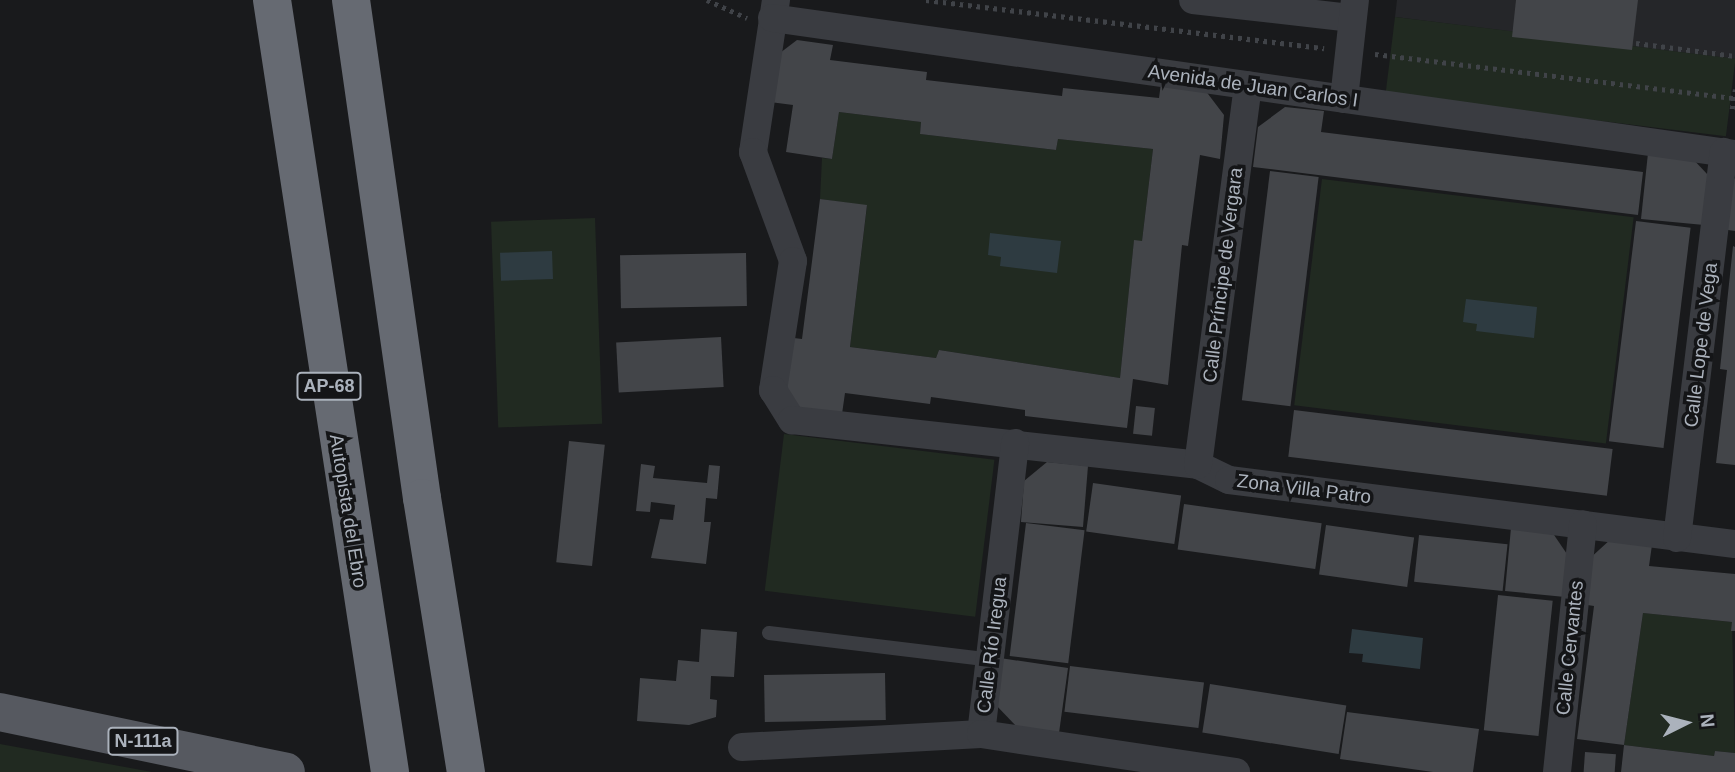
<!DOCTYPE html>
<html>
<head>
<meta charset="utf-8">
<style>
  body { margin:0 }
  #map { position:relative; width:1735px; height:772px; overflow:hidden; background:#191a1c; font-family:Arial,sans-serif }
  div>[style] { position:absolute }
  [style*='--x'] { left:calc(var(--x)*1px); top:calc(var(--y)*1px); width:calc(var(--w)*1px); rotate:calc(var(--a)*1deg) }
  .built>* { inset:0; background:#252629 }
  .green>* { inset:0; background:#212a21; transform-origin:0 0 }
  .water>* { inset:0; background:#2e3b41; transform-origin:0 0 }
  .building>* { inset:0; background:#434549; transform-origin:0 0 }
  .path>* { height:4.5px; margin-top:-2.25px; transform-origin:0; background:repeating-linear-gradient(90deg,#404348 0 3.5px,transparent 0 8.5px) }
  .service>* { height:14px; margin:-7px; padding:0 7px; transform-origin:7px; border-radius:7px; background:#3a3c41 }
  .minor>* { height:28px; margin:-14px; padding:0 14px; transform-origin:14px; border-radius:14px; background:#3a3c41 }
  .primary>* { height:38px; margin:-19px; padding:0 19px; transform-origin:19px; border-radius:19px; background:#565960 }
  .motorway>* { height:38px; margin:-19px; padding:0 19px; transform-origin:19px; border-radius:19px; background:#666a72 }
  span { translate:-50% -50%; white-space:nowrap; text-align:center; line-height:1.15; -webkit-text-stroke:7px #141517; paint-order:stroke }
  .shield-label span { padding:2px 5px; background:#141517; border:2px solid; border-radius:5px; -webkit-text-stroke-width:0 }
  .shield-label { font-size:18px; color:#abb2bc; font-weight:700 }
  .street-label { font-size:19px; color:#abb2bc }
  .north { position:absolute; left:1651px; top:688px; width:70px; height:70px; -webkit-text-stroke:5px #141517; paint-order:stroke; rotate:84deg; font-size:19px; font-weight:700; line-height:28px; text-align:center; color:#abb2bc }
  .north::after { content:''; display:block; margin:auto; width:24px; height:32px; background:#abb2bc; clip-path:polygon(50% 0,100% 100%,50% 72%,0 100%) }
</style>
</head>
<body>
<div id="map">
  <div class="built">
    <div style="clip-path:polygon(1397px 0,1735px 0,1735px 59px,1395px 17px)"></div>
  </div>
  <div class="green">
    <div style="left:1395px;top:17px;width:343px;height:78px;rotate:7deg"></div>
    <div style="clip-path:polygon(839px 112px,921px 122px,920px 134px,1056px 150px,1058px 139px,1153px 149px,1142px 241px,1134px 241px,1120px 378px,939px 350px,936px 358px,850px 347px,867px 206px,820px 199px,822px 158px,832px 159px)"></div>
    <div style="left:1322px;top:179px;width:314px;height:228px;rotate:7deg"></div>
    <div style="left:595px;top:218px;width:206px;height:104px;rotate:88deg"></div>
    <div style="left:784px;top:434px;width:212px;height:158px;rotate:7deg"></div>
    <div style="clip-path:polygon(1643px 613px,1732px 622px,1735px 753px,1715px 751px,1714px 756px,1624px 745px)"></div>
    <div style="clip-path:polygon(0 744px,152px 772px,0 772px)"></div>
  </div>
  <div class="water">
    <div style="clip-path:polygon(990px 233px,1061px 241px,1057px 273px,1000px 266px,1001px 257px,988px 255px)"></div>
    <div style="left:552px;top:251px;width:28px;height:52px;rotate:88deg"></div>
    <div style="clip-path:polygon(1466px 299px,1537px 307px,1534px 338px,1476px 331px,1477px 324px,1463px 322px)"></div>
    <div style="clip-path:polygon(1352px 629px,1423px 638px,1420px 669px,1362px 662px,1363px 654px,1349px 653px)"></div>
  </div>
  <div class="building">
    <div style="clip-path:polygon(1516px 0,1638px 0,1632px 50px,1512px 37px)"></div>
    <div style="clip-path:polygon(797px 40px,833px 45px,830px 60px,927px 72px,926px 80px,1062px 96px,1063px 88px,1159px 98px,1161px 83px,1205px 90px,1224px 115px,1220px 159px,1200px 155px,1188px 246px,1182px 245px,1168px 385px,1133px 379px,1127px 428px,1025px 416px,1025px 410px,931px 397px,930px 404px,845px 393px,842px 414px,801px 409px,781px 382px,786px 337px,802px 339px,820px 199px,867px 205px,850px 347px,936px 358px,939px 350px,1120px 378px,1134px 240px,1142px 241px,1153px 149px,1058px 139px,1056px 150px,920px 134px,921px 122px,839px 112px,832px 159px,786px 152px,793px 105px,770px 102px,776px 56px)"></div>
    <div style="clip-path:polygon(1285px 107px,1324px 111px,1321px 132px,1643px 172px,1638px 215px,1253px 167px,1258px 127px)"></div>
    <div style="clip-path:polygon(1648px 153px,1692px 158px,1708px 175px,1704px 225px,1641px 219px)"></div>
    <div style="left:1270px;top:171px;width:49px;height:231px;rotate:7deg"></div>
    <div style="clip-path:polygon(1735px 178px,1735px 231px,1721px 229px,1728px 184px)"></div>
    <div style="left:1636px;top:221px;width:55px;height:222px;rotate:7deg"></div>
    <div style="clip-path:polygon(1733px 246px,1735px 247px,1735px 465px,1716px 463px,1727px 370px,1720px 369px)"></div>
    <div style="left:746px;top:253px;width:53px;height:126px;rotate:89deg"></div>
    <div style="left:721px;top:337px;width:50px;height:105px;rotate:87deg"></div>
    <div style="left:1136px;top:406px;width:19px;height:28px;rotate:6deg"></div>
    <div style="left:1294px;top:410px;width:321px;height:47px;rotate:7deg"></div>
    <div style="left:569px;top:441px;width:36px;height:122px;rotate:6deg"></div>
    <div style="clip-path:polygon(1047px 462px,1088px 466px,1083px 527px,1021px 522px,1024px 481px)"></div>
    <div style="clip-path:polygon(641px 464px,655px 466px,653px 478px,707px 483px,709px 465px,720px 466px,717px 499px,706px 498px,704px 522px,711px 522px,706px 564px,651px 558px,660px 519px,673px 520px,675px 505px,651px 502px,650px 512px,636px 511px)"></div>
    <div style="left:1093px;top:483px;width:89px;height:49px;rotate:8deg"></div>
    <div style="left:1184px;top:504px;width:139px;height:46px;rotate:8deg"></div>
    <div style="left:1026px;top:523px;width:59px;height:134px;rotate:7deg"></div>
    <div style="left:1326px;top:525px;width:89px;height:50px;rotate:8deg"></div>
    <div style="clip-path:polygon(1511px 528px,1552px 532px,1569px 557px,1565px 597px,1505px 591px)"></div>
    <div style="left:1419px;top:535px;width:89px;height:47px;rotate:6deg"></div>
    <div style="clip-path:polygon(1611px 539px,1652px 545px,1649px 566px,1735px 574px,1735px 631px,1731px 631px,1732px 622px,1643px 613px,1624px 745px,1577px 739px,1594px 606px,1581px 604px,1588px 560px)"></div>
    <div style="left:1498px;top:595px;width:55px;height:136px;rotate:6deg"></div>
    <div style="clip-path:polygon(701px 629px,737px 632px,734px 677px,711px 676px,710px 699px,717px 700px,716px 717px,689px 725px,637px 721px,640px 678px,676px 681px,678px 660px,699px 662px)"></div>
    <div style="clip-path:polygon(1000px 658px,1068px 668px,1059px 733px,1017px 727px,994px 703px)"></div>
    <div style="left:1070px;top:666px;width:135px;height:46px;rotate:7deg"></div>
    <div style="left:885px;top:673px;width:47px;height:121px;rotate:89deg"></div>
    <div style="left:1210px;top:684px;width:138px;height:49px;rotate:9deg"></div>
    <div style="clip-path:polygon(1347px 712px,1479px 729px,1473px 772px,1433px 772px,1340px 759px)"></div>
    <div style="clip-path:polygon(1624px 745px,1714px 756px,1715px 751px,1735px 753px,1735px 772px,1621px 772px)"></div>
    <div style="left:1585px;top:752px;width:31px;height:20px;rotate:4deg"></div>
  </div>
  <div class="path">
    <div style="--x:707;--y:0;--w:44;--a:24.2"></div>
    <div style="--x:926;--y:0;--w:401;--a:6.9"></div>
    <div style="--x:1636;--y:43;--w:100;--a:7.5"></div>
    <div style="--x:1375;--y:54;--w:363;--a:7"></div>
    <div style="--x:1732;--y:109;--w:20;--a:-81"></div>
  </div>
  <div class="service">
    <div style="--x:769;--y:633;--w:225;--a:6.9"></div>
  </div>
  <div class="minor">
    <div style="--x:776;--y:0;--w:154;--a:98.6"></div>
    <div style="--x:753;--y:152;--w:116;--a:69.8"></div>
    <div style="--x:793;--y:261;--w:131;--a:98.8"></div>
    <div style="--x:773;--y:390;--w:36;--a:58"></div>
    <div style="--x:792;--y:420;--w:408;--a:6.3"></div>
    <div style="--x:1198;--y:465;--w:34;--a:26"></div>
    <div style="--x:1229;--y:480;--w:510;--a:7.21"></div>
    <div style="--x:1193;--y:0;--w:160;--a:6.5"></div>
    <div style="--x:772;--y:18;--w:973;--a:8.04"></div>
    <div style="--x:1344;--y:99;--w:100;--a:-83.7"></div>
    <div style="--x:1198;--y:465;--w:383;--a:-82.5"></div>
    <div style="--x:1677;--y:538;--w:389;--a:-83.1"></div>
    <div style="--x:981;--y:734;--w:293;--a:-83.3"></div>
    <div style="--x:742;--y:747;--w:239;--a:-3.1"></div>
    <div style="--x:981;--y:734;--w:258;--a:8.5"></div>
    <div style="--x:1557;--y:772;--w:249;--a:-84"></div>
  </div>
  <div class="primary">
    <div style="--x:0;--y:712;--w:292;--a:11.8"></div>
  </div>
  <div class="motorway">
    <div style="--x:272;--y:0;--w:781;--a:81.31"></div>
    <div style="--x:351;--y:0;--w:503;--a:81.89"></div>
    <div style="--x:422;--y:498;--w:278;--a:80.9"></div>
  </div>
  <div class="shield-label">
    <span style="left:329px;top:386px">AP-68</span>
    <span style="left:143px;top:741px">N-111a</span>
  </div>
  <div class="street-label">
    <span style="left:1253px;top:86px;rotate:8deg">Avenida de Juan Carlos I</span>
    <span style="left:1223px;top:275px;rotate:-83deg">Calle Príncipe de Vergara</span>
    <span style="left:1701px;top:345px;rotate:-83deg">Calle Lope de Vega</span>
    <span style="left:1304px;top:489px;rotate:7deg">Zona Villa Patro</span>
    <span style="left:348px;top:511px;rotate:81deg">Autopista del Ebro</span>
    <span style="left:992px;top:645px;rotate:-83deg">Calle Río Iregua</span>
    <span style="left:1570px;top:648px;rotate:-84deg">Calle Cervantes</span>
  </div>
  <div class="north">N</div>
</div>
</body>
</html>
